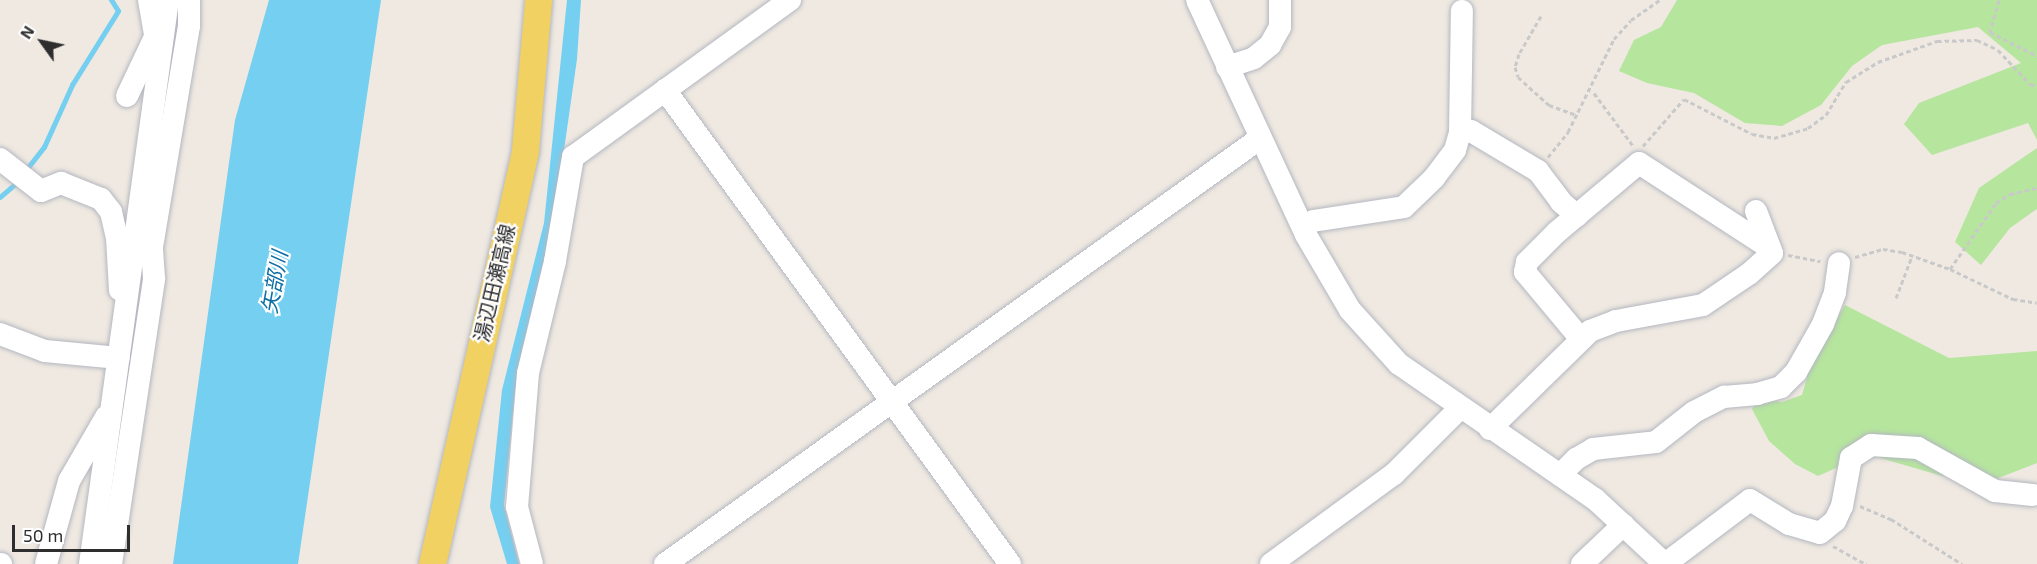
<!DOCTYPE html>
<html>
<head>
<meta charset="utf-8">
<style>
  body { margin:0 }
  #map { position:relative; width:2037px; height:564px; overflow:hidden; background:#efe9e1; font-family:"Exo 2","Noto Sans JP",sans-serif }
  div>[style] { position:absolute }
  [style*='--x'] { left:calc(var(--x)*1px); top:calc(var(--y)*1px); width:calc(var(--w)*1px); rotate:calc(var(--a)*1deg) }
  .green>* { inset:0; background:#b6e59e }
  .water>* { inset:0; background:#75cff0 }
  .stream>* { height:4.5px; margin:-2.25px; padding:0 2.25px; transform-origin:2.25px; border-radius:2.25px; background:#75cff0 }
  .path>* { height:3px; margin-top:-1.5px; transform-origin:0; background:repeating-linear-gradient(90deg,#c9c9c9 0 4.5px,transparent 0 7.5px) }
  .roads { filter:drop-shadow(0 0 2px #b4b7c1) drop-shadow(0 0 2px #b4b7c1) }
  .minor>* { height:22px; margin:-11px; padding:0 11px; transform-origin:11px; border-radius:11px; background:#fff }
  .major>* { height:27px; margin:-13.5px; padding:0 13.5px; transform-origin:13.5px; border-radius:13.5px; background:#f2d163 }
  span { translate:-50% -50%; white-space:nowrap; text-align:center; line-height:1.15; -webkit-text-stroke:4.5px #fff; paint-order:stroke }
  .street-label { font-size:20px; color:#2e2e2e }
  .water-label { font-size:21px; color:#0d6fa3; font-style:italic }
  .north { position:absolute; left:12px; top:12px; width:60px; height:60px; -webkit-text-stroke:4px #fff; paint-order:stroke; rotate:303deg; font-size:16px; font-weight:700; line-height:24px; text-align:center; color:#2e2e2e }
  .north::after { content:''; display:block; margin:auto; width:21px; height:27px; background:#2e2e2e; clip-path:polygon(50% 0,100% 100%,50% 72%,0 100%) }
  .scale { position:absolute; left:12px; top:525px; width:118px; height:27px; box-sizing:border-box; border:3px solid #2e2e2e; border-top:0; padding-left:8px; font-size:18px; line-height:21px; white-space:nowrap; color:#2e2e2e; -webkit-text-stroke:4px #fff; paint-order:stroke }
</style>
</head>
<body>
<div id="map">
  <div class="green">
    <div style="clip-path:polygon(1677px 0,2037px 0,2037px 140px,2028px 123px,1932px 155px,1904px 124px,1919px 103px,2021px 63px,1978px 27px,1882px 45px,1852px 66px,1821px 105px,1782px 126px,1745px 123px,1694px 93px,1647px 83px,1619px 71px,1634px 40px,1661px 27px)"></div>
    <div style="clip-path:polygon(2037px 148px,2037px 209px,2010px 228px,1981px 265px,1955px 242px,1979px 188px)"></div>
    <div style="clip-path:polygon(1845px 305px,1949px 358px,2037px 351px,2037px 463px,1993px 480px,1942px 476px,1877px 457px,1847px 463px,1818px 476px,1795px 464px,1769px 441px,1752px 409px,1758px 398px,1782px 402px,1802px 395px,1811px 364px)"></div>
  </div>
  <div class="water">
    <div style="clip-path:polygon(269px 0,381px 0,298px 564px,173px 564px,235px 120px)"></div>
    <div style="clip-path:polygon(567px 0,581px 0,577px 59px,553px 227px,515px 391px,504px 505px,519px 564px,507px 564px,490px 507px,502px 390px,544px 223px)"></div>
  </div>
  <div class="stream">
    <div style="--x:26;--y:170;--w:29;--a:-52"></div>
    <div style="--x:44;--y:147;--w:68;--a:-65.7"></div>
    <div style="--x:72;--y:85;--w:87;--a:-58.1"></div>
    <div style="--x:118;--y:11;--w:13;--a:-122"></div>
    <div style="--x:0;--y:197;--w:23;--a:-41"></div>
  </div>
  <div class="path">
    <div style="--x:1999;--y:0;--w:33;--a:106"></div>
    <div style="--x:1990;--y:32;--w:53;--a:27.1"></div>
    <div style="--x:1541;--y:16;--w:44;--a:120.1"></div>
    <div style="--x:1519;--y:54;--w:14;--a:107"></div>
    <div style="--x:1515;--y:67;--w:10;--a:73"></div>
    <div style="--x:1518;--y:77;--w:42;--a:42.1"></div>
    <div style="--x:1549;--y:105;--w:30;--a:20"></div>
    <div style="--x:1594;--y:93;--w:67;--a:53.5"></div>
    <div style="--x:1643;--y:146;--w:62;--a:-48.9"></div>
    <div style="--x:1684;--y:99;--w:76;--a:27.2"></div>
    <div style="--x:1752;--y:134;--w:22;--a:10"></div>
    <div style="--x:1774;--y:138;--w:35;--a:-16"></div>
    <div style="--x:1808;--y:128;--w:22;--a:-36"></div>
    <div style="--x:1826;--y:115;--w:39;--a:-59"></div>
    <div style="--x:1846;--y:82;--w:38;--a:-32"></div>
    <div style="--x:1878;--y:62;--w:63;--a:-19.6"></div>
    <div style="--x:1937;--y:41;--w:40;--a:-1.4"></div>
    <div style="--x:1977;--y:40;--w:23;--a:25"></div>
    <div style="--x:1998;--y:50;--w:47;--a:46.7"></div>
    <div style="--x:2030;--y:84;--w:7;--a:16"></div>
    <div style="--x:1548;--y:157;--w:32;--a:-51"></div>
    <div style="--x:1568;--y:132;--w:104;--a:-63.7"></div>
    <div style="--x:1614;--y:39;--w:25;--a:-48"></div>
    <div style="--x:1631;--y:20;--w:35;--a:-35"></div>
    <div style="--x:1788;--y:255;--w:33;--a:11"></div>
    <div style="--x:1855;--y:257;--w:29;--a:-16"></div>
    <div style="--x:1883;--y:249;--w:19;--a:9"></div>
    <div style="--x:1902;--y:252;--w:51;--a:19.5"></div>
    <div style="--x:1950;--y:269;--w:70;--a:25.5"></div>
    <div style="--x:2013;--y:299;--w:24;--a:9"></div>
    <div style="--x:1950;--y:269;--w:80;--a:-55.1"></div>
    <div style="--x:1996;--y:203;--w:17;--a:-33"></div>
    <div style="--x:2010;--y:194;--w:28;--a:-13"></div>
    <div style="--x:1896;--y:298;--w:45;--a:-69.1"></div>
    <div style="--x:1860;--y:506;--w:34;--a:23"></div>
    <div style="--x:1891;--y:519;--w:84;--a:32.4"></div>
    <div style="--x:1833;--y:546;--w:38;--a:29"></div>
  </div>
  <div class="roads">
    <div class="minor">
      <div style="--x:149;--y:0;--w:41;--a:80.1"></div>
      <div style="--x:1197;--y:0;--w:259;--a:65.1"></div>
      <div style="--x:1306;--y:235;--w:87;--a:59.6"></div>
      <div style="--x:1350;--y:310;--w:73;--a:47.8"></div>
      <div style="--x:1399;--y:364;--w:238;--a:34.6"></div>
      <div style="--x:1595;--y:499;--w:96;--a:42.9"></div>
      <div style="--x:1227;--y:67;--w:28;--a:-18"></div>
      <div style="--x:1254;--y:58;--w:21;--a:-39"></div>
      <div style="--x:1270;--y:45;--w:21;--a:-61"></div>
      <div style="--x:1280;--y:27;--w:27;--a:-90"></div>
      <div style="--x:665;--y:90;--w:586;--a:53.95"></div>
      <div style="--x:127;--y:96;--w:68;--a:-64.6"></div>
      <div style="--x:1460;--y:132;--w:11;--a:-5"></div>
      <div style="--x:1471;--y:131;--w:78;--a:30.8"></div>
      <div style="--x:1538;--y:171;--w:39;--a:53"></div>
      <div style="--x:1561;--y:202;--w:21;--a:41"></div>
      <div style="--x:0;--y:159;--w:52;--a:38"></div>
      <div style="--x:41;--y:191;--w:22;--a:-22"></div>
      <div style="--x:61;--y:183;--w:43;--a:21.8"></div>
      <div style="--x:101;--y:199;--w:16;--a:52"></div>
      <div style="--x:111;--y:212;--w:26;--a:77"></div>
      <div style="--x:117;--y:237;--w:53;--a:86.8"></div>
      <div style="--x:1313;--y:221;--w:92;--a:-8.7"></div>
      <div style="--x:1404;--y:207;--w:42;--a:-44"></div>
      <div style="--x:1434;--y:178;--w:35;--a:-53"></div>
      <div style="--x:1455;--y:150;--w:19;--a:-74"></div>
      <div style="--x:1460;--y:132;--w:121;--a:-89.1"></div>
      <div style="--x:0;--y:334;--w:48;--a:20.7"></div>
      <div style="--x:45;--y:351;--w:74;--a:5.4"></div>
      <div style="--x:1580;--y:338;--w:86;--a:-129.8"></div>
      <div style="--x:1525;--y:272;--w:10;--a:-79"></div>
      <div style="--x:1527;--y:262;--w:42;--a:-45"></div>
      <div style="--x:1557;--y:232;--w:107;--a:-40.1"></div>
      <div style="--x:1639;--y:163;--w:156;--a:33"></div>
      <div style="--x:1490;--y:429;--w:140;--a:-44.4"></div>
      <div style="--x:1590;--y:331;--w:28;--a:-21"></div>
      <div style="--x:1616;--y:321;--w:88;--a:-10.4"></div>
      <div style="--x:1703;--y:305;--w:55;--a:-34"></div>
      <div style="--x:1749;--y:274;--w:31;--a:-42"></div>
      <div style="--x:1772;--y:253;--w:45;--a:-110.9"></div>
      <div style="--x:1560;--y:475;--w:23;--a:-45"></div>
      <div style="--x:1576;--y:459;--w:20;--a:-30"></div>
      <div style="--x:1593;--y:449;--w:63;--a:-6.3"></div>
      <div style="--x:1656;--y:442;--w:48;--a:-38.3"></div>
      <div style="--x:1694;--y:412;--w:34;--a:-27"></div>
      <div style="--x:1724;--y:397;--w:33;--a:-5"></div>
      <div style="--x:1757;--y:394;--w:25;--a:-16"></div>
      <div style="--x:1781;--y:387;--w:21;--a:-45"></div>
      <div style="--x:1796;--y:372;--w:55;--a:-60.6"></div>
      <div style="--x:1823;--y:324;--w:34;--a:-69"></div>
      <div style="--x:1835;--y:292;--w:29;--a:-82"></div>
      <div style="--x:0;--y:564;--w:1;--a:0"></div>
      <div style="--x:46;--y:564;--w:86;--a:-74.5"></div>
      <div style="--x:69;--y:481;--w:74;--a:-60"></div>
      <div style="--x:90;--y:564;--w:569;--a:-82.13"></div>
      <div style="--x:111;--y:564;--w:289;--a:-81.4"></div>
      <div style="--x:154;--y:278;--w:31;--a:-94"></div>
      <div style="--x:152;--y:247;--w:224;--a:-80.5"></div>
      <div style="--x:189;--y:26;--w:26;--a:-90"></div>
      <div style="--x:532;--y:564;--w:59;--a:-104.7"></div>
      <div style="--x:517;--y:507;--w:134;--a:-85.3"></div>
      <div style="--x:528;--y:373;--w:115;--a:-76.4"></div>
      <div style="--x:555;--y:261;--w:106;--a:-80.2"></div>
      <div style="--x:573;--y:157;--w:268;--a:-35.9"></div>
      <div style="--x:665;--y:564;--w:730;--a:-35.58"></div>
      <div style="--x:1271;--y:564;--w:152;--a:-36.2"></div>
      <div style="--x:1394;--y:474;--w:92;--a:-45"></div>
      <div style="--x:1582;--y:564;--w:57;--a:-43.6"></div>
      <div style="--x:1665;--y:564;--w:106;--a:-37"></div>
      <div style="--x:1750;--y:500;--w:46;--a:31.6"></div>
      <div style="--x:1789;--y:524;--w:32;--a:16"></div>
      <div style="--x:1820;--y:533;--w:19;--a:-39"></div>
      <div style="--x:1835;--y:521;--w:17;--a:-65"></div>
      <div style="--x:1842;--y:506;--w:49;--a:-79.4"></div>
      <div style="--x:1851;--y:458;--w:24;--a:-33"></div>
      <div style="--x:1871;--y:445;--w:47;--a:3.7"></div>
      <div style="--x:1918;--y:448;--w:88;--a:29.2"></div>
      <div style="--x:1995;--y:491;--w:38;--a:6"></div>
    </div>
    <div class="major">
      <div style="--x:432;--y:564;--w:424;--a:-77.3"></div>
      <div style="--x:525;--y:150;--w:151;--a:-85"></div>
    </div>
  </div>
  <div class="street-label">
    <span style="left:494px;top:283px;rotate:-77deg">湯辺田瀬高線</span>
  </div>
  <div class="water-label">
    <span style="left:274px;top:282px;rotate:-80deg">矢部川</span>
  </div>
  <div class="north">N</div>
  <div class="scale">50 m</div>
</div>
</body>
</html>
